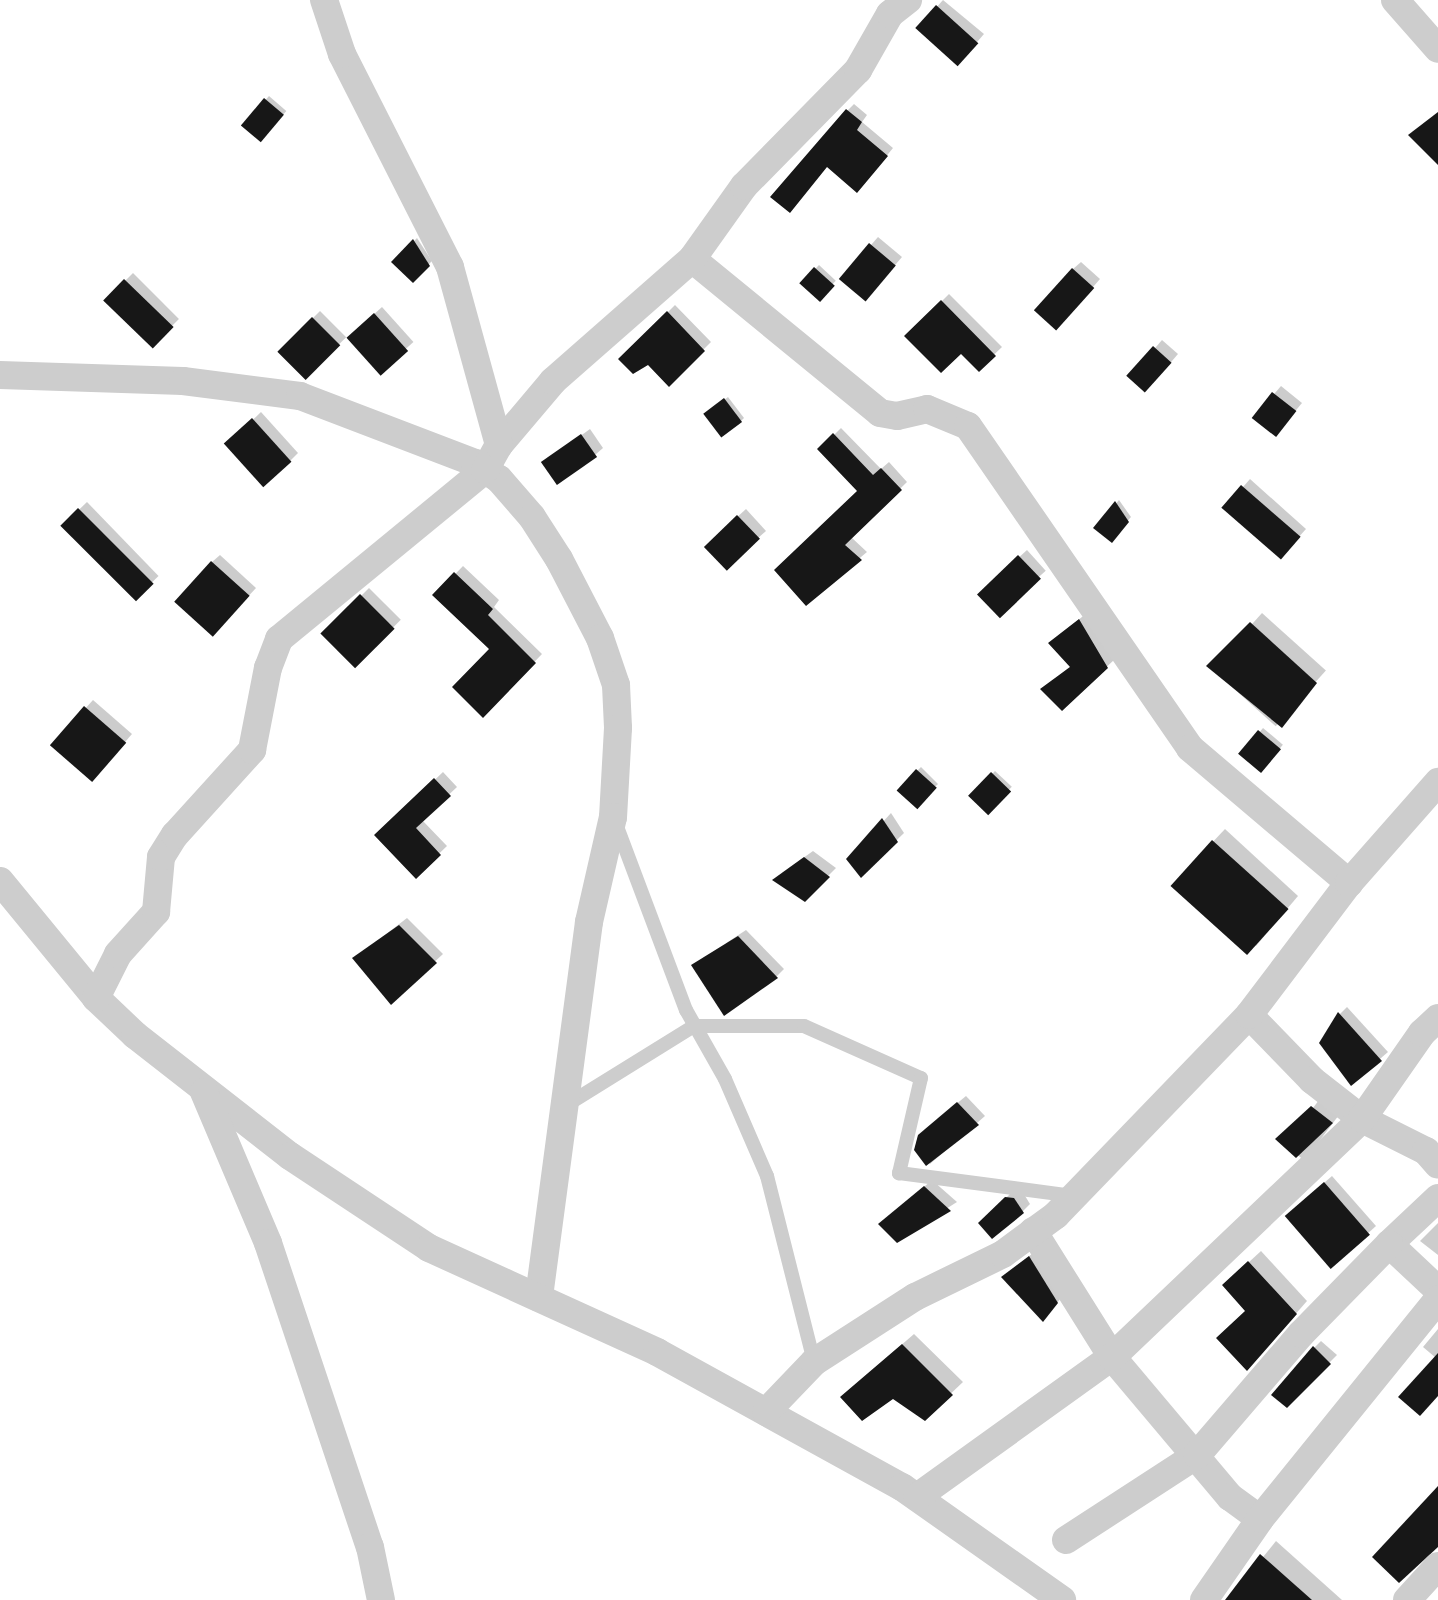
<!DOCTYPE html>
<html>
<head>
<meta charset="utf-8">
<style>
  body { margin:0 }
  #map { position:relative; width:1438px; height:1600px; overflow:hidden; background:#fff; font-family:"DM Sans",sans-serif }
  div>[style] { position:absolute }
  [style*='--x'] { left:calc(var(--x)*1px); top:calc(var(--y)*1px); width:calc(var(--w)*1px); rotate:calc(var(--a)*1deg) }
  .shadow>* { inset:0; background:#0003; transform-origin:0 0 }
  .building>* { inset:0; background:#171717; transform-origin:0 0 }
  .service>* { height:14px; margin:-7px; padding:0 7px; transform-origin:7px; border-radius:7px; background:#cdcdcd }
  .minor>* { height:28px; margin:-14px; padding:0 14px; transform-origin:14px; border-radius:14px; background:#cdcdcd }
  span { translate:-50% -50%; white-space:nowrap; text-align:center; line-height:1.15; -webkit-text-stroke:8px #fff; paint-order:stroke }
</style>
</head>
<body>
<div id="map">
  <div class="shadow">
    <div style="clip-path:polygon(943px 0,984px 34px,965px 56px,918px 28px)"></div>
    <div style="left:269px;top:96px;width:23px;height:39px;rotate:41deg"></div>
    <div style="clip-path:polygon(854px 104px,867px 115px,862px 122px,893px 148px,864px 184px,847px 111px)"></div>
    <div style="clip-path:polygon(878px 237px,902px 257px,872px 292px,871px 245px)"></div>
    <div style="clip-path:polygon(417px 238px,432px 261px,413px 280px,394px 262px)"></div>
    <div style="clip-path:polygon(1081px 262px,1100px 279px,1064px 320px,1073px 269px)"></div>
    <div style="left:819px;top:265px;width:23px;height:25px;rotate:43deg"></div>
    <div style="left:133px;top:273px;width:65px;height:38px;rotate:45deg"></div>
    <div style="clip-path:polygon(949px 294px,1002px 347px,979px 369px,961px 351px,907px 336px)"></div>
    <div style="clip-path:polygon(675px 305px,711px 342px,669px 384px,649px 363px,621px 359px)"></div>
    <div style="left:382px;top:307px;width:47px;height:45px;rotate:48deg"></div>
    <div style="left:320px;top:311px;width:37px;height:57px;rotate:45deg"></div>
    <div style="clip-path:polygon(1162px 340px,1178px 354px,1153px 383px,1130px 377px)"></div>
    <div style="clip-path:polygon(1281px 386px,1302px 403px,1282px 427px,1254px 417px)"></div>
    <div style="clip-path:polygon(728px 397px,744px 418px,741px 421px,709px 412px)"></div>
    <div style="clip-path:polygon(261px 412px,298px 453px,290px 461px,227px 445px)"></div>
    <div style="clip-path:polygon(841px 428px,881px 469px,889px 462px,907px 482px,851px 537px,867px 552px,806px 603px,859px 491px,820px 449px)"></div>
    <div style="clip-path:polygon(590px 429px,603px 448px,595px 455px,543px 463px)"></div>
    <div style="clip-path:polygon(1250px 479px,1306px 529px,1287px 550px,1243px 487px)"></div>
    <div style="clip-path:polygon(1119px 500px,1131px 517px,1111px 540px,1096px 527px)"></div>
    <div style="left:87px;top:502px;width:103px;height:33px;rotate:46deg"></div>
    <div style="clip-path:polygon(746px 509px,766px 531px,758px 538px,713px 539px)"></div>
    <div style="left:1027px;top:550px;width:28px;height:65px;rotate:48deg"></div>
    <div style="clip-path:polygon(220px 555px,256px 588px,220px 627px,212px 562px)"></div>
    <div style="clip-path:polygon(463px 566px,499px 600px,494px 607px,542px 654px,483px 715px,492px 649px,435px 595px)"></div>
    <div style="left:369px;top:588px;width:45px;height:64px;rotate:45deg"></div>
    <div style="clip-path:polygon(1087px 613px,1115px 659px,1062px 709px,1043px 689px,1072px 665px,1058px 636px)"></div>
    <div style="left:1262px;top:613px;width:86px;height:75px;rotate:42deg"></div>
    <div style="clip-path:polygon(93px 700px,132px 734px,99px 772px,52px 745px)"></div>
    <div style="left:1263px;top:728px;width:26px;height:34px;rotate:40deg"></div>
    <div style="left:921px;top:767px;width:24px;height:32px;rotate:45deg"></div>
    <div style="left:995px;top:771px;width:23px;height:35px;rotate:43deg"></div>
    <div style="clip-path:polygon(443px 772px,457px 787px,422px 820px,447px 846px,416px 876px,377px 835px)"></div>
    <div style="clip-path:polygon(891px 813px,904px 833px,861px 875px,849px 859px)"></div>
    <div style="clip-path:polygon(1225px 829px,1298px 896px,1256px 946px,1172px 885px)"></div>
    <div style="clip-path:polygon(813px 851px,836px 868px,805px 899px,782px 873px)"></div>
    <div style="clip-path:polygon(407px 918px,443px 954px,391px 1002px,355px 958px)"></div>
    <div style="clip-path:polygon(746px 930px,784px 969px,776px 977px,693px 965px)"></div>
    <div style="clip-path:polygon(1347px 1007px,1388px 1052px,1352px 1083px,1340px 1014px)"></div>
    <div style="clip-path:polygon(966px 1096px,985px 1116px,930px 1164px,917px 1150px,928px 1127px)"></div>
    <div style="left:1319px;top:1100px;width:25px;height:57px;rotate:37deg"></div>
    <div style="clip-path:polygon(1332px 1176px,1376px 1226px,1332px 1266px,1295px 1208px)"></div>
    <div style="clip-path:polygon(932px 1180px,957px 1202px,897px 1240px,889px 1217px)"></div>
    <div style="clip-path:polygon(1014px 1190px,1022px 1191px,1030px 1204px,1023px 1211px,981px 1223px)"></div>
    <div style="clip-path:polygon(1438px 1223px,1438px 1255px,1420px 1241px)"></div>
    <div style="clip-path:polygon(1037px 1250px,1064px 1294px,1050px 1312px,1011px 1270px)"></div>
    <div style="clip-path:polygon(1261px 1251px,1307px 1301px,1258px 1357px,1236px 1274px)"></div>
    <div style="clip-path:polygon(1438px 1329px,1438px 1394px,1436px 1358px,1423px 1347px)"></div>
    <div style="clip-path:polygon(914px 1334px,963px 1382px,924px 1419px,892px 1397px,854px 1386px)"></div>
    <div style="clip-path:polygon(1321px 1341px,1337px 1355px,1287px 1405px,1314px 1348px)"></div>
    <div style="clip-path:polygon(1276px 1541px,1342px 1600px,1228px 1600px)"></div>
  </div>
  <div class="building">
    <div style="left:936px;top:5px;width:57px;height:31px;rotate:42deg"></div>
    <div style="left:264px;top:98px;width:26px;height:36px;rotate:40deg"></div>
    <div style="clip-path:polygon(846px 109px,862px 122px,857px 130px,888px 156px,857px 193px,827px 167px,790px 213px,770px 197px)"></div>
    <div style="clip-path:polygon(1438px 112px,1438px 165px,1408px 135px)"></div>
    <div style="clip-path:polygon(413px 239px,430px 266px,413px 283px,391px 262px)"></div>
    <div style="left:869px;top:243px;width:35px;height:47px;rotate:40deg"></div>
    <div style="left:814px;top:267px;width:28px;height:22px;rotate:42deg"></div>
    <div style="left:1072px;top:268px;width:30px;height:57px;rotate:42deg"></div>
    <div style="left:124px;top:279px;width:69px;height:30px;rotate:44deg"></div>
    <div style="clip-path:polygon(941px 300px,996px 356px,979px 372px,961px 354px,941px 373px,904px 336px)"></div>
    <div style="clip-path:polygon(667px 311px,705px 351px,669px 387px,648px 365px,633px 374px,618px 359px)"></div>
    <div style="left:374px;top:313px;width:51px;height:37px;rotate:48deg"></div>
    <div style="left:312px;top:317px;width:40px;height:49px;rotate:45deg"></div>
    <div style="left:1153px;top:346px;width:25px;height:40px;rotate:42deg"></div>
    <div style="left:1272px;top:392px;width:31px;height:33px;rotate:38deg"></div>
    <div style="left:724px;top:398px;width:30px;height:26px;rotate:53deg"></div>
    <div style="left:252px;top:418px;width:59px;height:38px;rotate:48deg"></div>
    <div style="clip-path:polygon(833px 433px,873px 475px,881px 468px,902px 490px,845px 545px,862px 560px,806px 606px,774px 570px,857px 491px,817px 449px)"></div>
    <div style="left:581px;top:434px;width:28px;height:49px;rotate:55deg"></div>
    <div style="left:1241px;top:485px;width:79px;height:30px;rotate:41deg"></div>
    <div style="clip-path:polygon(1115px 501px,1129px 522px,1112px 543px,1093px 528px)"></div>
    <div style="left:78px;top:508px;width:107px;height:25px;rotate:45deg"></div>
    <div style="left:737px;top:515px;width:33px;height:46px;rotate:46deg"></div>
    <div style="left:1018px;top:555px;width:33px;height:57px;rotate:46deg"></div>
    <div style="left:211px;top:561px;width:52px;height:55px;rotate:42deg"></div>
    <div style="clip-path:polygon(454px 572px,493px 609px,488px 615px,536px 663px,483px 718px,452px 687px,489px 649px,432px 595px)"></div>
    <div style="left:360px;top:594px;width:49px;height:56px;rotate:45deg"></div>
    <div style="clip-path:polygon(1079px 619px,1108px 668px,1062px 711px,1040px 689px,1070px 667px,1048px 643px)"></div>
    <div style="clip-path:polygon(1250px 622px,1317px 683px,1282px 728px,1206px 666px)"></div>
    <div style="left:84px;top:706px;width:56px;height:52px;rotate:41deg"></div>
    <div style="left:1258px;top:730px;width:30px;height:31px;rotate:40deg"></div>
    <div style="left:916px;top:769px;width:28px;height:29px;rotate:42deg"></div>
    <div style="left:991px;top:772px;width:28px;height:33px;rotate:44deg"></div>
    <div style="clip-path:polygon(434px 778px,451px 796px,416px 828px,441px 855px,416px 879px,374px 835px)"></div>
    <div style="clip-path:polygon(882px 818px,898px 842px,861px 878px,846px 859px)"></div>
    <div style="left:1212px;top:840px;width:103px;height:62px;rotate:42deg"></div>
    <div style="clip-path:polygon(804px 857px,830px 877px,805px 902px,772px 880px)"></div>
    <div style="clip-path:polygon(399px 925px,437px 963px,391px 1005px,352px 958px)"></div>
    <div style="clip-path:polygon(738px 936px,778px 978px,724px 1016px,691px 965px)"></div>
    <div style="clip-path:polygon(1338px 1012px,1382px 1061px,1351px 1086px,1319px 1043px)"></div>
    <div style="clip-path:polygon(957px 1102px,979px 1125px,926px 1166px,914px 1150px,918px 1135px)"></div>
    <div style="clip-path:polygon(1311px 1106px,1333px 1123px,1296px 1158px,1275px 1139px)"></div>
    <div style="left:1324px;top:1182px;width:70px;height:52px;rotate:49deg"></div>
    <div style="clip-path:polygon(924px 1186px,951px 1211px,897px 1243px,878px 1224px)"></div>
    <div style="clip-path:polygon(1005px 1197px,1014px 1198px,1024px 1213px,992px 1239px,978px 1223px)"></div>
    <div style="clip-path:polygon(1029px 1256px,1058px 1303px,1043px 1322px,1001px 1277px)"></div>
    <div style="clip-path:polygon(1248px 1261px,1297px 1314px,1247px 1371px,1216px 1338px,1245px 1311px,1222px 1285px)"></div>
    <div style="clip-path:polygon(902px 1344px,953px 1395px,925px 1421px,893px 1399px,862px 1421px,840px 1397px)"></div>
    <div style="clip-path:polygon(1313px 1346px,1331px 1364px,1287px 1408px,1271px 1395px)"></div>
    <div style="clip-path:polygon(1438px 1353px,1438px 1396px,1420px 1416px,1398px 1397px)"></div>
    <div style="clip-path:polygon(1438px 1486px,1438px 1547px,1399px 1583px,1372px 1557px)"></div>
    <div style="clip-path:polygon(1260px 1554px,1312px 1600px,1225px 1600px)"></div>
  </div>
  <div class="service">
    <div style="--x:616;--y:824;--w:199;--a:69.4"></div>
    <div style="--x:686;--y:1010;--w:79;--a:60.5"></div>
    <div style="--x:725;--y:1079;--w:106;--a:66.6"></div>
    <div style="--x:767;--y:1176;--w:192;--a:75.8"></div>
    <div style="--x:565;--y:1106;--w:152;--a:-31.8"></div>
    <div style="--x:694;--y:1026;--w:110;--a:0"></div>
    <div style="--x:804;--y:1026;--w:128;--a:24"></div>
    <div style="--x:921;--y:1078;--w:98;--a:103"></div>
    <div style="--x:899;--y:1173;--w:177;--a:7.5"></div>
  </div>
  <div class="minor">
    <div style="--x:1395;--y:0;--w:65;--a:48.7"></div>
    <div style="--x:692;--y:259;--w:243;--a:39.3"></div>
    <div style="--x:880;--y:413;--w:17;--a:10"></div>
    <div style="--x:897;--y:416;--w:31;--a:-13"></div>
    <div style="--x:927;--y:409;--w:44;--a:22.5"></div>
    <div style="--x:968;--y:426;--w:391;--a:55.4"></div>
    <div style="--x:1190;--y:748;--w:209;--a:40.3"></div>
    <div style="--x:0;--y:375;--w:183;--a:1.9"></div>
    <div style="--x:183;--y:381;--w:118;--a:7.3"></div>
    <div style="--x:300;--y:396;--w:187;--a:20.9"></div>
    <div style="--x:475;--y:463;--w:29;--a:34"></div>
    <div style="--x:499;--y:479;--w:50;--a:49"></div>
    <div style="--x:532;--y:517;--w:50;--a:57.3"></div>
    <div style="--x:559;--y:559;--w:89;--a:62.6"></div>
    <div style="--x:600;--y:638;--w:50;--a:71.2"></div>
    <div style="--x:616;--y:685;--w:43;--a:87.3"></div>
    <div style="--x:618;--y:728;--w:89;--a:93.2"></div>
    <div style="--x:613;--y:817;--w:108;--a:102.9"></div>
    <div style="--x:589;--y:922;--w:379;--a:97.6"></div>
    <div style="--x:499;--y:445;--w:84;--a:-49.8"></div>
    <div style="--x:553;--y:381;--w:185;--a:-41.3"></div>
    <div style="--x:692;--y:259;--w:90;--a:-54.5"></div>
    <div style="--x:744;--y:186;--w:163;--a:-45.5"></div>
    <div style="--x:858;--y:70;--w:64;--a:-60.3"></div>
    <div style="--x:890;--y:14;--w:23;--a:-38"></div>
    <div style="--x:0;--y:881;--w:151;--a:50.6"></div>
    <div style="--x:96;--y:998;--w:54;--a:43.5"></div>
    <div style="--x:135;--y:1035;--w:197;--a:38"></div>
    <div style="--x:290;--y:1156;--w:167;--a:33.5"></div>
    <div style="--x:429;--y:1248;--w:251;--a:24.5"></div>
    <div style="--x:657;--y:1352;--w:280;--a:28.9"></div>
    <div style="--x:902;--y:1487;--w:196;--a:35.2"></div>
    <div style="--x:96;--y:998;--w:49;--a:-63.4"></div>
    <div style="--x:118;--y:954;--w:57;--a:-47.9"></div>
    <div style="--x:156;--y:912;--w:55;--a:-84.8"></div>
    <div style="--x:161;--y:857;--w:26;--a:-58"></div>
    <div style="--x:175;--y:835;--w:115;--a:-47.8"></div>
    <div style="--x:252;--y:750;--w:84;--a:-79"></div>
    <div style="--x:268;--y:668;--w:31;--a:-69"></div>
    <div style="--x:279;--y:639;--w:266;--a:-39.4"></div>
    <div style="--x:485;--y:470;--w:29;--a:-61"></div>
    <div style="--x:499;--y:445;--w:185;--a:-105.4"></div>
    <div style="--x:450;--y:267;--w:239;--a:-116.9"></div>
    <div style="--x:342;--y:54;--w:57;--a:-108.4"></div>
    <div style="--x:1249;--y:1015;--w:91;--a:45.9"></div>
    <div style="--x:1312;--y:1080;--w:63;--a:38"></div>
    <div style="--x:1362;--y:1119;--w:72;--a:26.6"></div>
    <div style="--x:1426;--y:1151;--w:18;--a:49"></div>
    <div style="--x:204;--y:1092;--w:164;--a:67"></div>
    <div style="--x:268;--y:1243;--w:321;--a:71.5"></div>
    <div style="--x:370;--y:1547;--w:54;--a:78.3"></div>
    <div style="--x:1438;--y:1198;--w:67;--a:136.8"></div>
    <div style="--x:1389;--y:1244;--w:67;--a:43.2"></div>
    <div style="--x:1033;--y:1231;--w:149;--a:57.9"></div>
    <div style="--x:1112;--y:1357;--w:183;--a:49.9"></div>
    <div style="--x:1230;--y:1497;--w:37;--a:36"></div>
    <div style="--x:766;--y:1412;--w:69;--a:-46.2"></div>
    <div style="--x:814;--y:1362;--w:120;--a:-32.8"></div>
    <div style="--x:915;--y:1297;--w:98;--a:-26"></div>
    <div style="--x:1003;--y:1254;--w:66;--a:-36.3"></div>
    <div style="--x:1056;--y:1215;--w:278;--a:-46"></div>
    <div style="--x:1249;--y:1015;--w:166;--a:-52.9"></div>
    <div style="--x:1349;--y:883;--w:135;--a:-48.6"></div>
    <div style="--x:917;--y:1497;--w:240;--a:-35.7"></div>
    <div style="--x:1112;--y:1357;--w:345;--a:-43.6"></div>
    <div style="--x:1362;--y:1119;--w:105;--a:-55.1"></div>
    <div style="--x:1422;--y:1033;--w:22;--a:-43"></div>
    <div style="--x:1066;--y:1540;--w:156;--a:-33"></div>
    <div style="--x:1197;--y:1455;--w:160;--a:-49.3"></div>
    <div style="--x:1301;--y:1334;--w:126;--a:-45.6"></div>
    <div style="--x:1204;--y:1600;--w:98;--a:-55.3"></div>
    <div style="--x:1260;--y:1519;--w:283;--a:-51"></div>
    <div style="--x:1407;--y:1600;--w:46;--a:-47.6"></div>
  </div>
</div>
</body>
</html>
